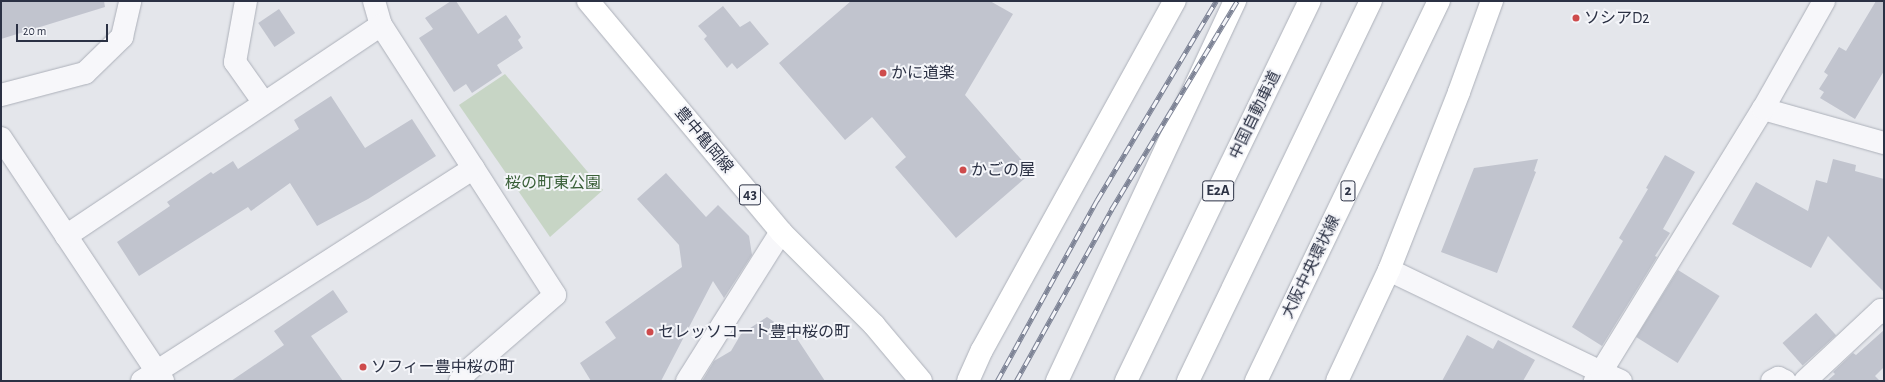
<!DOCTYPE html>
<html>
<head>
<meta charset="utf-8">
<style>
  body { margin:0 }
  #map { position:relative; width:1885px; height:382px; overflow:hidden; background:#e4e6eb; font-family:"Alegreya Sans","Noto Sans JP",sans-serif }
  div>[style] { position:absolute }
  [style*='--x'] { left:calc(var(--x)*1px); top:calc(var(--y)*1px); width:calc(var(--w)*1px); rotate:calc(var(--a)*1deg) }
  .green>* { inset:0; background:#c7d5c5 }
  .building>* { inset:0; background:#c1c4ce; transform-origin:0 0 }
  .roads { filter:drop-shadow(0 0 1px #acb0b9) drop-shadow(0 0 1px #acb0b9) }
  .minor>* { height:22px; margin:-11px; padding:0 11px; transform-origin:11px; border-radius:11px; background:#f7f7fa }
  .major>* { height:22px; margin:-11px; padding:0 11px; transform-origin:11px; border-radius:11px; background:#fff }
  .highway>* { height:22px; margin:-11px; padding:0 11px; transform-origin:11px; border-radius:11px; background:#fff }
  .rail>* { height:4.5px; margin-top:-2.25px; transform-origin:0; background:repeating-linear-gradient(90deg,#f4f5f9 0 9px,#7d8395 0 18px); box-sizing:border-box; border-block:1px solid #7d8395 }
  .dots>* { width:11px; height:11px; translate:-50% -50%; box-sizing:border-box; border:2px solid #f4f5f9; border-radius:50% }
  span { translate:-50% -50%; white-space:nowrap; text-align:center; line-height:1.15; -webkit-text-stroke:4px #f4f5f9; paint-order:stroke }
  .shield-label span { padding:1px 3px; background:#f4f5f9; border:1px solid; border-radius:3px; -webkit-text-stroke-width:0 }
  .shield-label { font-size:15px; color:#2b3144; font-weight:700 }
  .poi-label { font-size:16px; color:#2b3144 }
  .left { translate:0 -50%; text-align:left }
  .street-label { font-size:16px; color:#2b3144 }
  .park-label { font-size:16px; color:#3a6039 }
  .frame { position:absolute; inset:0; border:2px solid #2b3144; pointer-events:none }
  .scale { position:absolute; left:16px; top:24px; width:92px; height:18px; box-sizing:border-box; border:2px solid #2b3144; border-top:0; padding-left:5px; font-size:12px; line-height:14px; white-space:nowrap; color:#2b3144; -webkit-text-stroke:3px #f4f5f9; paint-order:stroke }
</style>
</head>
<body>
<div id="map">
  <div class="green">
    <div style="clip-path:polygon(505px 74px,603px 190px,550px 237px,459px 105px)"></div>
  </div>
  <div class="building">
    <div style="clip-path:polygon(1px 1px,104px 1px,105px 7px,1px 39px)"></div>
    <div style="clip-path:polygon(451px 1px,456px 1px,478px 34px,506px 15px,521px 37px,518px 40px,523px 48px,497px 65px,502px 73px,472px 93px,466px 84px,454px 92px,419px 38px,433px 29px,425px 18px)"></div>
    <div style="clip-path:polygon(851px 1px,990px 1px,1013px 14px,965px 95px,1032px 172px,956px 238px,895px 167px,906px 157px,872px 117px,845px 140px,779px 63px)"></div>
    <div style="clip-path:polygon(1876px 1px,1884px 1px,1884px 71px,1855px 119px,1820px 98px,1824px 92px,1819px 89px,1828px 75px,1824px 72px,1839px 47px,1846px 51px)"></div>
    <div style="clip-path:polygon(723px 6px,740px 27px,750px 21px,769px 44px,737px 69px,732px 63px,727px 68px,704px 39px,707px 36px,698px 26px)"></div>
    <div style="left:279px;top:9px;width:29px;height:25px;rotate:56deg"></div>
    <div style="clip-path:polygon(331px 96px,365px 148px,412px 119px,436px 156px,368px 199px,317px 226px,290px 183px,251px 211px,248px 207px,139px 276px,117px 242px,170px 206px,167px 202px,211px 172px,213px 174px,233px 161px,238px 169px,299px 129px,294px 120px)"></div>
    <div style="clip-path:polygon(1665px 155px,1695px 172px,1663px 229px,1670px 233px,1655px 256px,1657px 257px,1602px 346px,1572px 327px,1623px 241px,1619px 238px,1648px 189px,1646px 188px)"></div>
    <div style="clip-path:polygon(1538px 159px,1534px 171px,1536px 172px,1497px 273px,1441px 252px,1474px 168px)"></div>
    <div style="clip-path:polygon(1833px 159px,1856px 165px,1855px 171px,1884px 179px,1884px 292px,1828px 236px,1811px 268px,1732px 224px,1756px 182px,1808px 211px,1816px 180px,1827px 183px)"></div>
    <div style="clip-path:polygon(666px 173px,706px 217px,718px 205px,749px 236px,752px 255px,724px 298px,713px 281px,661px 381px,591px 381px,580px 363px,616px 338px,605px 322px,682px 267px,679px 245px,637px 199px)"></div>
    <div style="left:1678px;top:270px;width:49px;height:79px;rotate:32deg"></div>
    <div style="clip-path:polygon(333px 290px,348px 312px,311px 336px,343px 381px,231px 381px,284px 345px,274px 331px)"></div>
    <div style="left:1816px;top:313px;width:30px;height:45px;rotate:48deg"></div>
    <div style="clip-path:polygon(767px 317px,796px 337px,825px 381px,702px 381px,714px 361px,731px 351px,741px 334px)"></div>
    <div style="clip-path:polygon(1884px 330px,1884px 367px,1875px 376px,1880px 381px,1827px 381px,1835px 374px,1833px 372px,1853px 353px,1856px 355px)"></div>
    <div style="clip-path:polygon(1467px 335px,1493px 349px,1498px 340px,1535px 360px,1523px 381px,1442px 381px)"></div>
  </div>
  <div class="roads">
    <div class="minor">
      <div style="--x:246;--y:1;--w:62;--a:100.2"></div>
      <div style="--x:235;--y:62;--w:50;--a:54.7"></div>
      <div style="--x:374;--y:1;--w:25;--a:74"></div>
      <div style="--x:1;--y:95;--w:87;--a:-14.7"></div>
      <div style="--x:85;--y:73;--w:52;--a:-44.2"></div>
      <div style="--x:122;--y:37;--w:37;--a:-77"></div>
      <div style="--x:1763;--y:109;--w:126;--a:15.7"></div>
      <div style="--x:1;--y:138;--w:292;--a:56.3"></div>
      <div style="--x:66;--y:236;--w:379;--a:-33.8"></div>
      <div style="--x:381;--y:25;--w:321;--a:57.2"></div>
      <div style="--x:555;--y:295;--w:118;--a:139.1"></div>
      <div style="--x:466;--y:372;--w:11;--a:124"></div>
      <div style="--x:1389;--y:270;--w:235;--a:25.7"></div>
      <div style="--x:1601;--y:372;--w:11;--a:124"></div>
      <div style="--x:142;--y:381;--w:394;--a:-32.7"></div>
      <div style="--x:687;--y:381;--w:176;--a:-57.8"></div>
      <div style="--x:1621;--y:381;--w:22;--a:-156"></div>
      <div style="--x:1601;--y:372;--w:309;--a:-58.4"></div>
      <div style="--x:1763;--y:109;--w:124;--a:-60.5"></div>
      <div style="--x:1772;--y:381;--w:7;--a:-27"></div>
      <div style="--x:1778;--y:378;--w:8;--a:23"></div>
      <div style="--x:1805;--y:381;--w:104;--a:-43.1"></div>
      <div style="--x:1881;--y:310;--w:4;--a:45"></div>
    </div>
    <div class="major">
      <div style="--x:588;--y:1;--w:301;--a:50.1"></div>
      <div style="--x:781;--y:232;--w:132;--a:45"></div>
      <div style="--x:874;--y:325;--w:73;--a:50"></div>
      <div style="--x:968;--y:381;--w:34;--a:-66"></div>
      <div style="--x:982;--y:350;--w:399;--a:-61.1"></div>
      <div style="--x:1057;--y:381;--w:420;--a:-64.9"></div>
      <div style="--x:1256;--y:381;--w:422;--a:-64.3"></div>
      <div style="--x:1337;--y:381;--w:123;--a:-64.9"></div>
      <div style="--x:1389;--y:270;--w:191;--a:-68.5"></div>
      <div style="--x:1459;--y:92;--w:97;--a:-70.1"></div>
    </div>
    <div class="highway">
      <div style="--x:1126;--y:381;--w:422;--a:-64.2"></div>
      <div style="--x:1188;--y:381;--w:422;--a:-64.3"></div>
    </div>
  </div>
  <div class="rail">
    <div style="--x:997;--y:381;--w:207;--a:-61.1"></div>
    <div style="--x:1097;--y:200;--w:232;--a:-59.1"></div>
    <div style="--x:1016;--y:381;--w:196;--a:-60.9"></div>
    <div style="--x:1111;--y:210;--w:244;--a:-58.9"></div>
  </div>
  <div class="dots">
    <div style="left:1576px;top:18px;background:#ce4b4c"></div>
    <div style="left:883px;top:73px;background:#ce4b4c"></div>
    <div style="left:963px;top:170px;background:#ce4b4c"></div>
    <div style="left:650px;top:332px;background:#ce4b4c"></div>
    <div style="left:363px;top:367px;background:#ce4b4c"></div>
  </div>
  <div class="shield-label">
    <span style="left:1218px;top:191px">E2A</span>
    <span style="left:1348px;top:191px">2</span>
    <span style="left:750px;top:195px">43</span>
  </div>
  <div class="poi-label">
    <span class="left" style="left:1584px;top:18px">ソシアD2</span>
    <span class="left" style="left:891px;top:73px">かに道楽</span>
    <span class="left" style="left:971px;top:170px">かごの屋</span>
    <span class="left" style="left:658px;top:332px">セレッソコート豊中桜の町</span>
    <span class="left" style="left:371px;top:367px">ソフィー豊中桜の町</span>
  </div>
  <div class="street-label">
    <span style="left:1255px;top:115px;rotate:-64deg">中国自動車道</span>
    <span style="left:704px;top:140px;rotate:50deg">豊中亀岡線</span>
    <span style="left:1311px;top:267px;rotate:-64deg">大阪中央環状線</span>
  </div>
  <div class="park-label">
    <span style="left:553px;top:183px">桜の町東公園</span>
  </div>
  <div class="frame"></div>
  <div class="scale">20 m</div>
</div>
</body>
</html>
